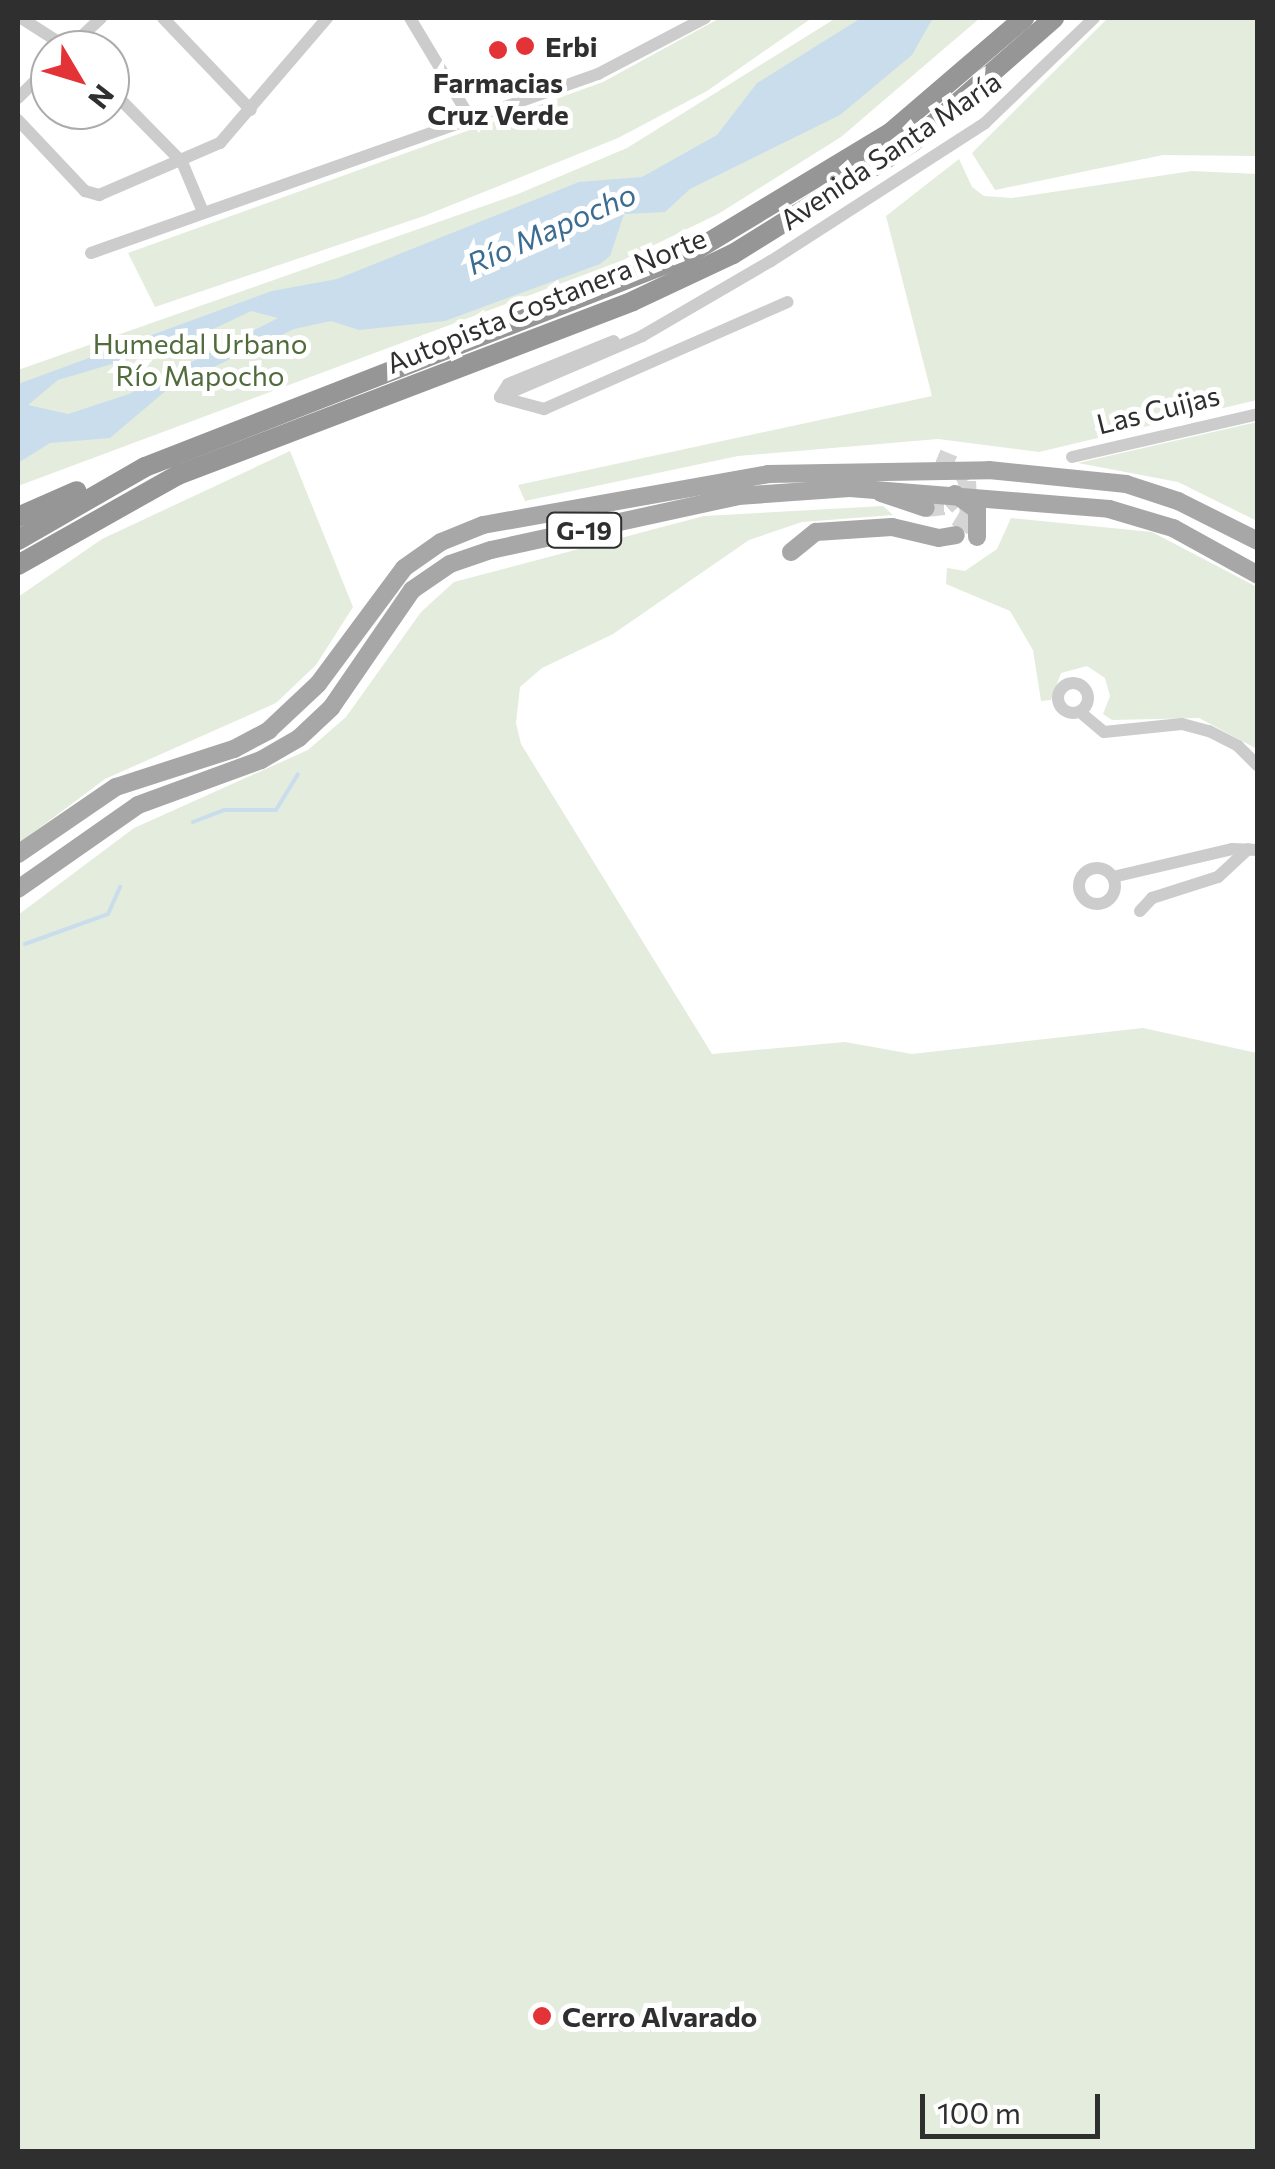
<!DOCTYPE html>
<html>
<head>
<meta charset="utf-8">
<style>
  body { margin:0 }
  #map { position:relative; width:1275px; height:2169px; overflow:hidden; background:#fff; font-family:Commissioner,sans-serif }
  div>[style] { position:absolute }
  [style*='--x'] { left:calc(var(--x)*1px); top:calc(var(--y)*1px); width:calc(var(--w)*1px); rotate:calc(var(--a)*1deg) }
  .green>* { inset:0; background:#e4ecdd }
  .water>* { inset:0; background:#c9ddec }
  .stream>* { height:4px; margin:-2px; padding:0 2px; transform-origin:2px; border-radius:2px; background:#c9ddec }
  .major-tunnel>* { height:18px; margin-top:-9px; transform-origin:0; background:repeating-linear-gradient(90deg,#d5d5d5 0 18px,transparent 0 27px) }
  .minor>* { height:12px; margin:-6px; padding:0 6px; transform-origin:6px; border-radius:6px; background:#ccc }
  .minor>.ring { margin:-6px; padding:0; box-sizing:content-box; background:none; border:12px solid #ccc; border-radius:50% }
  .major>* { height:18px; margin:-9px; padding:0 9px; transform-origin:9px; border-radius:9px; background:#a7a7a7 }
  .highway>* { height:20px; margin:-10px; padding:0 10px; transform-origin:10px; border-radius:10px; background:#969696 }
  .dots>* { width:28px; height:28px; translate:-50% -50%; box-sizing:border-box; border:5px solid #fff; border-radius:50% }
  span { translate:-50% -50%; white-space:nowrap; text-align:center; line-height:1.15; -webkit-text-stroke:10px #fff; paint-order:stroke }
  .shield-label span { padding:2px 8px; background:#fff; border:2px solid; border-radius:8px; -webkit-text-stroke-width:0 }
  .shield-label { font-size:25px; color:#2f2f2f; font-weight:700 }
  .poi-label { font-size:28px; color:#2f2f2f; font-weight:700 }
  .left { translate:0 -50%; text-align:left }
  .street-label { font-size:28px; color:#2f2f2f }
  .park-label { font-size:28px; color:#506b3c }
  .water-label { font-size:30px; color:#3d6c91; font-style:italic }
  .frame { position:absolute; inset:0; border:20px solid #2f2f2f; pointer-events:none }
  .north { position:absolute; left:30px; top:30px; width:100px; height:100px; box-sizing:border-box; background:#fff; border:2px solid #acacac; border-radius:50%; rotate:128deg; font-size:28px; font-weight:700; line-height:40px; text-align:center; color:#2f2f2f }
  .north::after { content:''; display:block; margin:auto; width:35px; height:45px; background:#e43337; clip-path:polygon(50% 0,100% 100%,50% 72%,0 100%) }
  .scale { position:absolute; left:920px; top:2094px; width:180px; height:45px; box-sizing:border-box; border:5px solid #2f2f2f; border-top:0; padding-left:12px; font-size:30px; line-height:35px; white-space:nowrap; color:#2f2f2f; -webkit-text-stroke:8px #fff; paint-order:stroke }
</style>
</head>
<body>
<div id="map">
  <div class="green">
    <div style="clip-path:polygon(720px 18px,812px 18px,707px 91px,618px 138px,424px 216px,155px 307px,128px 253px,603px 82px)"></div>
    <div style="clip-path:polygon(836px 18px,980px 18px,841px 137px,718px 214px,621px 261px,18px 486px,18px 370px,518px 194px,627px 148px)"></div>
    <div style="clip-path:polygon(1108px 18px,1257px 18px,1257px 156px,1163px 155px,995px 190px,972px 153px)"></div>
    <div style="clip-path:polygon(959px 159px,972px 187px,984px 196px,1012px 198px,1192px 171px,1257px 174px,1257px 400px,1039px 452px,938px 439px,738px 456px,525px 501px,518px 485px,932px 396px,886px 216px)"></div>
    <div style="clip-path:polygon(1257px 422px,1257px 521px,1178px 482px,1078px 463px)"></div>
    <div style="clip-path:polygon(290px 451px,353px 607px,316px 665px,276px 703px,105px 779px,18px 844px,18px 597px,102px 539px)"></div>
    <div style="clip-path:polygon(883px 506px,893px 515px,802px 522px,749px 540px,613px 634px,542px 668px,520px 687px,516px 723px,521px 744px,712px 1054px,845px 1042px,912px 1054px,1143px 1028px,1257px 1053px,1257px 2151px,18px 2151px,18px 915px,134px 828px,308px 750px,346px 717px,421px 612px,454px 582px,704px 516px)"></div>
    <div style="clip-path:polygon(1011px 518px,1152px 532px,1257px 587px,1257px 749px,1199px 718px,1112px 720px,1103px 714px,1110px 696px,1105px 678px,1087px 666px,1061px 673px,1051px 700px,1041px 701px,1033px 650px,1010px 611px,946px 584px,947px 568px,965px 571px,997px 549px)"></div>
  </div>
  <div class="water">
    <div style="clip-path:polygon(evenodd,861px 18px,933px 18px,912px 55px,840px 115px,690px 189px,665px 212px,624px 214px,610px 256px,600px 264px,445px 321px,359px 330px,331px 321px,294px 329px,169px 388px,110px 438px,50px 443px,18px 463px,18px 384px,272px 291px,337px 279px,579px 182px,642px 177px,717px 135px,757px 83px,861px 18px,251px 311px,278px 318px,129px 394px,68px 414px,28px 405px,58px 380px,186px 342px,251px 311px)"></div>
  </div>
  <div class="stream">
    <div style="--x:193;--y:822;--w:33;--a:-21"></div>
    <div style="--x:224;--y:810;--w:52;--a:0"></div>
    <div style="--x:276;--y:810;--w:42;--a:-58.6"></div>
    <div style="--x:25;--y:944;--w:88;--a:-19.9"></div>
    <div style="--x:108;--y:914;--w:30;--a:-66"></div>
  </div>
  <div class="major-tunnel">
    <div style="--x:937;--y:458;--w:24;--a:22"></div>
    <div style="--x:959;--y:467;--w:16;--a:60"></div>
    <div style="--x:967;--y:481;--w:33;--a:87"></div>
    <div style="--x:969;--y:514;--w:25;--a:122"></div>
    <div style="--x:926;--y:508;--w:20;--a:-6"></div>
    <div style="--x:946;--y:506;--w:24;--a:-42"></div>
  </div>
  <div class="minor">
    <div style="--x:21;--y:18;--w:59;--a:32.6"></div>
    <div style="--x:163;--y:18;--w:127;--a:46.3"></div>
    <div style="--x:410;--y:18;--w:114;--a:59"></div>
    <div style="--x:67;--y:50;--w:47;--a:-43.3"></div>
    <div style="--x:110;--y:89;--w:103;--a:45.4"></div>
    <div style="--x:182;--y:162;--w:54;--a:67.2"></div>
    <div style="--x:18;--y:98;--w:45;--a:-45"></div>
    <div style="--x:18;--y:120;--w:98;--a:46.7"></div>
    <div style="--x:85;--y:191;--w:15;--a:16"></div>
    <div style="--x:99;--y:195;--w:132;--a:-23.3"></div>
    <div style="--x:220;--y:143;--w:165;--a:-49.4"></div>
    <div style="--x:91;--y:253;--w:538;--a:-19.45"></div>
    <div style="--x:598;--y:74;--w:121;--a:-27.6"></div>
    <div style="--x:500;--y:397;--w:155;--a:-23.2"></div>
    <div style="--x:642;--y:336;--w:149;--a:-30.2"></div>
    <div style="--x:771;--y:261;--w:255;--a:-32.8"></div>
    <div style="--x:985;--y:123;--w:151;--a:-43.9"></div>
    <div style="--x:500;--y:397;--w:46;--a:15.3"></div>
    <div style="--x:544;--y:409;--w:266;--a:-23.7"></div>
    <div style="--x:500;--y:397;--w:15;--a:-58"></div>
    <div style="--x:508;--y:384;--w:114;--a:-22.1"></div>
    <div style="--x:1072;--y:457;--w:191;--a:-13"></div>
    <div class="ring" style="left:1058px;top:683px;width:18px;height:18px"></div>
    <div style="--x:1080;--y:712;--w:31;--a:40"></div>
    <div style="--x:1104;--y:732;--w:78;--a:-5.9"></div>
    <div style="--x:1182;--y:724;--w:28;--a:15"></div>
    <div style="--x:1209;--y:731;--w:33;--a:27"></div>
    <div style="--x:1238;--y:746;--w:28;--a:45"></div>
    <div class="ring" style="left:1079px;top:868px;width:24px;height:24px"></div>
    <div style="--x:1113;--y:877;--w:122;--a:-13.2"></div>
    <div style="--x:1232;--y:849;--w:26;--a:2"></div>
    <div style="--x:1140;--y:911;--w:18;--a:-47"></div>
    <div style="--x:1152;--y:898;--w:69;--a:-17.7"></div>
    <div style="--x:1218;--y:877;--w:41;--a:-43"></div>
  </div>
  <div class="major">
    <div style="--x:881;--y:493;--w:47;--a:18.4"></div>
    <div style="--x:955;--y:494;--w:27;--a:36"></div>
    <div style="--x:977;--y:510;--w:27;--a:90"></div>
    <div style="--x:791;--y:552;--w:32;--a:-39"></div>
    <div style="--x:816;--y:532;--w:76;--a:-3.8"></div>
    <div style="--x:892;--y:527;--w:48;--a:13.2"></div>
    <div style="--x:939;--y:538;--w:17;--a:-10"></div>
    <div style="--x:18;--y:854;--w:119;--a:-34.4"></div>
    <div style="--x:116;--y:787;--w:124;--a:-17.9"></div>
    <div style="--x:234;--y:749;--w:40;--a:-28"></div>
    <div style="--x:269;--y:730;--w:67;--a:-43.2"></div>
    <div style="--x:318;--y:684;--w:144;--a:-53.4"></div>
    <div style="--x:404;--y:568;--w:45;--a:-35.1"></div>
    <div style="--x:441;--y:542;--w:45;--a:-22"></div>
    <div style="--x:483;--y:525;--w:290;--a:-10.1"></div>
    <div style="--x:768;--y:474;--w:221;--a:-1"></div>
    <div style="--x:989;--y:470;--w:138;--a:5.8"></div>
    <div style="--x:1126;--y:484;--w:55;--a:18.1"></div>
    <div style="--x:1178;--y:501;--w:89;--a:26.6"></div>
    <div style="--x:18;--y:889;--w:146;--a:-35"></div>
    <div style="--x:138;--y:805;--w:131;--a:-20.1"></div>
    <div style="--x:261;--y:760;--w:44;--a:-30.1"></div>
    <div style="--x:299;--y:738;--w:44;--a:-43.2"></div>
    <div style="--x:331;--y:708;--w:143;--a:-55.5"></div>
    <div style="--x:412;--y:590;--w:46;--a:-34.4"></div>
    <div style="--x:450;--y:564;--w:43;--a:-18.9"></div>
    <div style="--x:491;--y:550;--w:253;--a:-12.3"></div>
    <div style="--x:738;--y:496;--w:112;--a:-4.1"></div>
    <div style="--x:850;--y:488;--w:260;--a:4.6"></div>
    <div style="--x:1109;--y:509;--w:67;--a:16.5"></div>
    <div style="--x:1173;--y:528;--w:97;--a:28.9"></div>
  </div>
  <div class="highway">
    <div style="--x:18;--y:517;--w:64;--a:-23.8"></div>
    <div style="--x:18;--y:540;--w:146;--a:-29.9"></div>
    <div style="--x:145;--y:467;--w:581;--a:-21.31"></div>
    <div style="--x:686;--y:256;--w:238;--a:-31.1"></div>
    <div style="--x:890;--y:133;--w:177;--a:-40.6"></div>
    <div style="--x:18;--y:565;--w:184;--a:-29.4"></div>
    <div style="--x:178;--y:475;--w:487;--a:-20.9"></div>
    <div style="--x:633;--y:301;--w:110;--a:-25.2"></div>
    <div style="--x:733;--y:254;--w:212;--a:-31.9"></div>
    <div style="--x:913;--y:142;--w:188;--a:-41.3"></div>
  </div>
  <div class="dots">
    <div style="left:525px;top:46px;background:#e43337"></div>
    <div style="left:498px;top:50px;background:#e43337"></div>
    <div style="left:542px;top:2016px;background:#e43337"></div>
  </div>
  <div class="shield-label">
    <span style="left:584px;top:530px">G-19</span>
  </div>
  <div class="poi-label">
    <span class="left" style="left:545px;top:46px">Erbi</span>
    <span style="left:498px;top:98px">Farmacias<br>Cruz Verde</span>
    <span class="left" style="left:562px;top:2016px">Cerro Alvarado</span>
  </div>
  <div class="street-label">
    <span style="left:890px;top:150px;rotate:-34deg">Avenida Santa María</span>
    <span style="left:546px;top:300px;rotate:-22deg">Autopista Costanera Norte</span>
    <span style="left:1158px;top:409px;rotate:-14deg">Las Cuijas</span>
  </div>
  <div class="park-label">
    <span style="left:200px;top:359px">Humedal Urbano<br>Río Mapocho</span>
  </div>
  <div class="water-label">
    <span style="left:551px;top:228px;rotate:-24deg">Río Mapocho</span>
  </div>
  <div class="frame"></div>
  <div class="north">N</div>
  <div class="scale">100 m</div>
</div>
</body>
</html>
